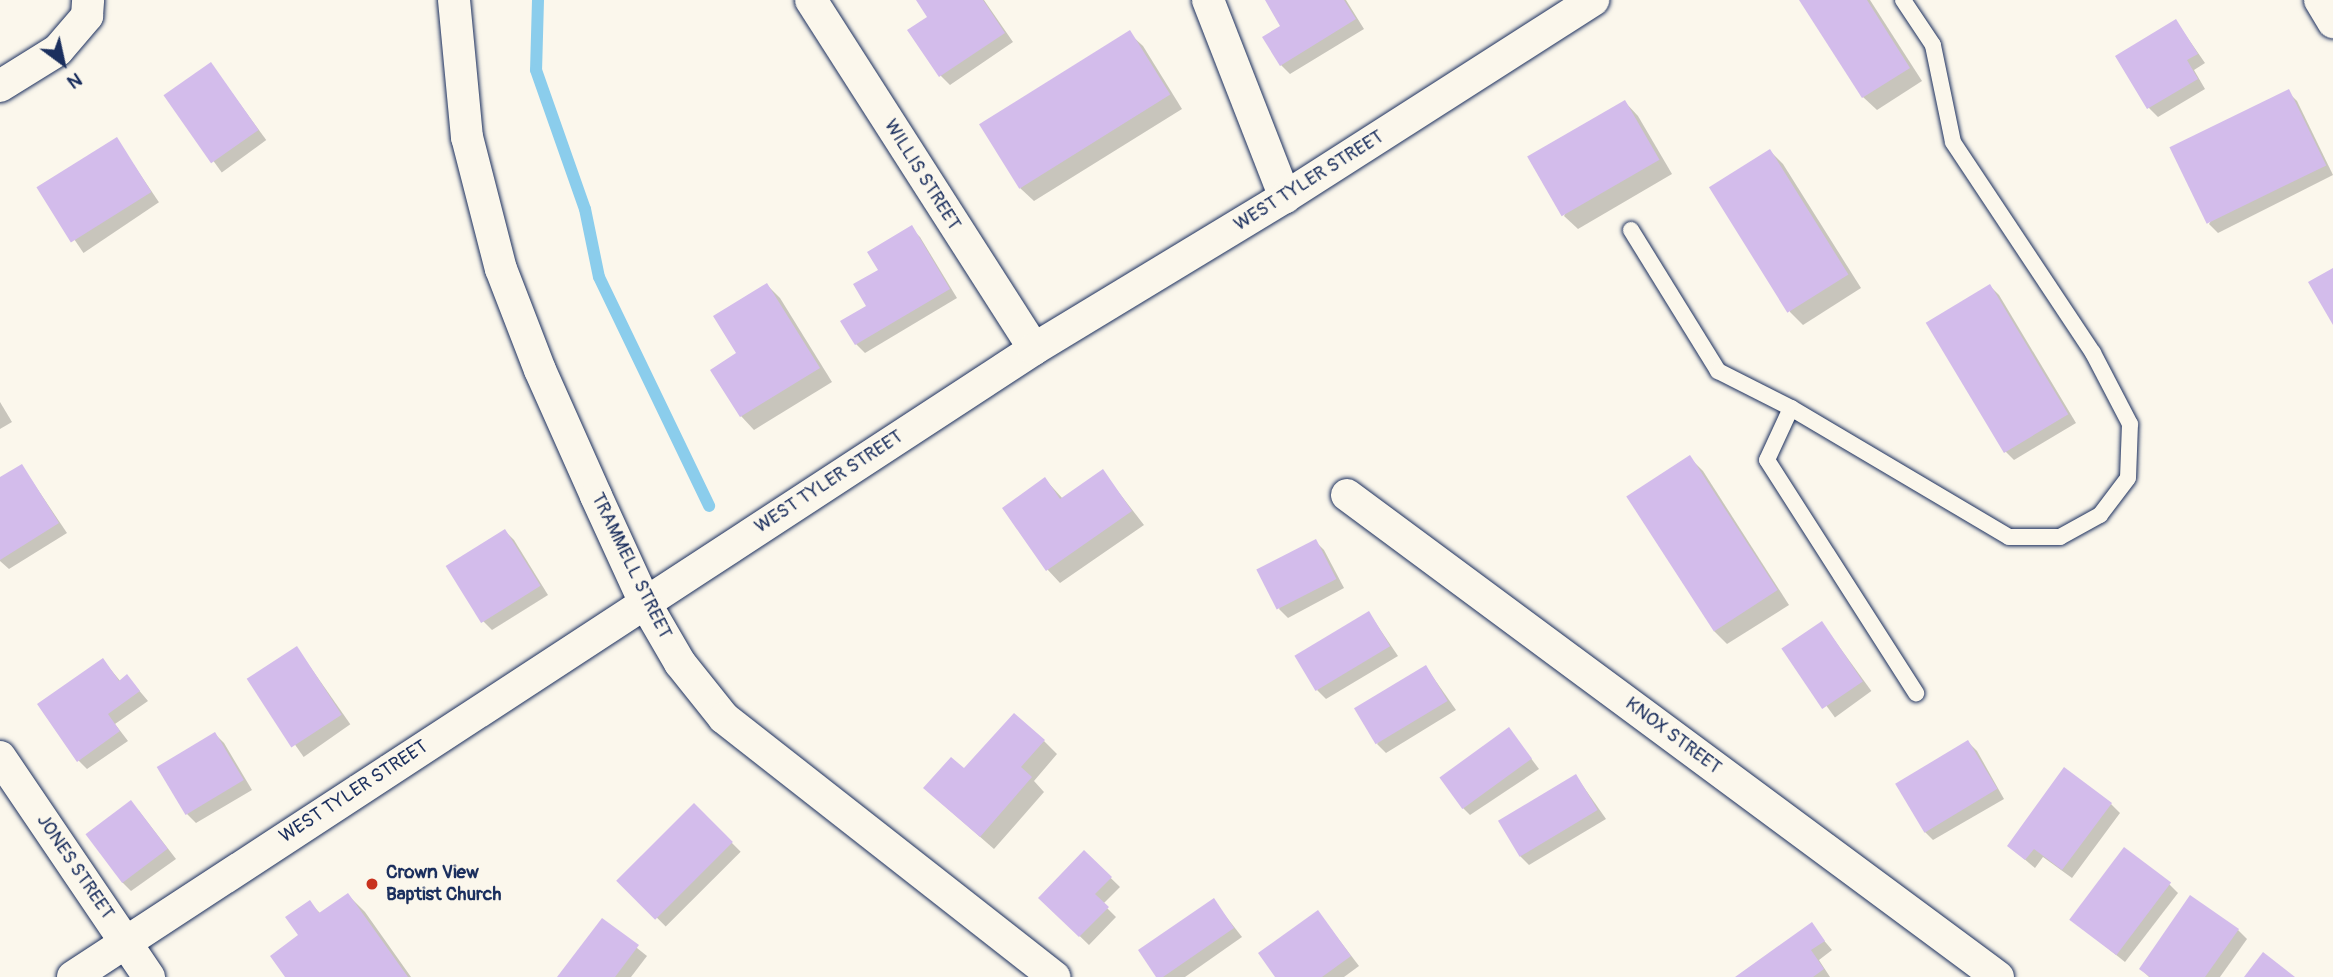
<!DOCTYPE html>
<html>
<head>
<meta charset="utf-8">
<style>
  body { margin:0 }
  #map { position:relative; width:2333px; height:977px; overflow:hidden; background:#fbf7ec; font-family:Pangolin,sans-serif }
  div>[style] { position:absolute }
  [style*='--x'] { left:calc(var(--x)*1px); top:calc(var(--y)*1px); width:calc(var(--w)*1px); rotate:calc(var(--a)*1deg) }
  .shadow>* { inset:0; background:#0003; transform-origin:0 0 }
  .stream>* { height:12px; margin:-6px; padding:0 6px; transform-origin:6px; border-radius:6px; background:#8bcdec }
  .building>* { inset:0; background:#d3bceb; transform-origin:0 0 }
  .roads { filter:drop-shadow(0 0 2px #1b2f5e) drop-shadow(0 0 2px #1b2f5e) }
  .lane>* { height:16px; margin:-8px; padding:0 8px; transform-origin:8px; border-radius:8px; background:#fbf7ec }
  .street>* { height:32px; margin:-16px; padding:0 16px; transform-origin:16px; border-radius:16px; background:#fbf7ec }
  .dots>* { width:19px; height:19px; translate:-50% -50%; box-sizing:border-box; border:4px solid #fbf7ec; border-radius:50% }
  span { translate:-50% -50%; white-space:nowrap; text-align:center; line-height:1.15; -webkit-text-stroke:7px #fbf7ec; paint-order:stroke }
  .street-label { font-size:19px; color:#1b2f5e }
  .poi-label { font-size:19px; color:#1b2f5e; font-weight:700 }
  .left { translate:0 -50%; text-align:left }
  .north { position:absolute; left:28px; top:28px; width:70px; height:70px; -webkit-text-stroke:5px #fbf7ec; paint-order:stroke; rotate:147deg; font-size:19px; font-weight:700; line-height:28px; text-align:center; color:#1b2f5e }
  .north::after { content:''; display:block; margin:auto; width:24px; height:32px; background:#1b2f5e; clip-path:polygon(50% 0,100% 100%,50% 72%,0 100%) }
</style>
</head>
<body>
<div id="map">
  <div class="shadow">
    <div style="clip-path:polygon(918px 0,984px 0,1013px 42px,950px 85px,941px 76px,929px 17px)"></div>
    <div style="clip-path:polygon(1267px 0,1346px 0,1364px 29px,1290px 74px,1281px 65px,1283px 26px)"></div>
    <div style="clip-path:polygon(1802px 0,1870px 0,1922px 81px,1877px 110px,1863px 97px)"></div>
    <div style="clip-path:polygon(2176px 21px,2205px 63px,2194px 70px,2205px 89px,2158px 117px,2149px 108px,2117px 56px)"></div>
    <div style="clip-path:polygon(1129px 33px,1143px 46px,1182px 109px,1034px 201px,1020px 188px)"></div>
    <div style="left:211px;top:64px;width:94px;height:55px;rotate:54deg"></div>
    <div style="clip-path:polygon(2288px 92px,2297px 101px,2333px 175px,2218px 233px,2209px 224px)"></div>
    <div style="clip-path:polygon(1625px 102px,1638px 116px,1672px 174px,1578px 229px,1564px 216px)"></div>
    <div style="left:117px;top:140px;width:75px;height:91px;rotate:56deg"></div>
    <div style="clip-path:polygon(1770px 151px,1783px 164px,1861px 288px,1803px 325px,1790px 312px)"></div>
    <div style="clip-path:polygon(911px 228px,920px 237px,957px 298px,865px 353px,856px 344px,880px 270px)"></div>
    <div style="clip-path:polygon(767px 285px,780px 298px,832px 382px,754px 430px,741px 416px,738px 354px)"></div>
    <div style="clip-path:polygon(1990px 286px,1999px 295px,2076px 423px,2014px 460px,2005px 451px)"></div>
    <div style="clip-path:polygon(0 402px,12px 422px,0 429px)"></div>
    <div style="clip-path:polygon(1690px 458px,1703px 471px,1789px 605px,1727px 644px,1714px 631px)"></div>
    <div style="clip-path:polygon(22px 466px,67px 533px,9px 569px,0 561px,0 479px)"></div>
    <div style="clip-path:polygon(1103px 472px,1144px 525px,1060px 583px,1047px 569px,1045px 479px,1063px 499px)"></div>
    <div style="clip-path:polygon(505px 531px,514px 540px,548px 595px,492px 630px,483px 621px)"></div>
    <div style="clip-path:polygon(1315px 541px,1324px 550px,1344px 588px,1288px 618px,1279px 609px)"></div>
    <div style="clip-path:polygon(1369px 613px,1398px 656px,1326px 699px,1317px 690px)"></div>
    <div style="left:1822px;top:623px;width:84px;height:45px;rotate:54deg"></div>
    <div style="left:297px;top:648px;width:93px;height:57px;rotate:55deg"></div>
    <div style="clip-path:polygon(103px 660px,121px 682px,127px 676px,148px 701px,115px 724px,128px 741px,87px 769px,78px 760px)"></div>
    <div style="clip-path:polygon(1426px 667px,1456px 710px,1386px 753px,1377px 744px)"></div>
    <div style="clip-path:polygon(1509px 729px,1539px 769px,1470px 815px,1461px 806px)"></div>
    <div style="clip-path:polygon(215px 734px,224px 743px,252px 790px,196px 823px,187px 814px)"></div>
    <div style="clip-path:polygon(1044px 741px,1057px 754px,1034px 781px,1044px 792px,994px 849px,939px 801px,964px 770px)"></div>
    <div style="clip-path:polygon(1968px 742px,1977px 751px,2004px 799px,1933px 840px,1924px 831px)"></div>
    <div style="clip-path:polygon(1576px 776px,1606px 819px,1529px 865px,1520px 856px)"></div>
    <div style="clip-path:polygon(2111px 804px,2120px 813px,2072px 878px,2043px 857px,2035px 868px,2009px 846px)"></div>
    <div style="left:694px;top:805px;width:66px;height:106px;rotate:45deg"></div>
    <div style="clip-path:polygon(139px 811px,176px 859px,131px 891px,122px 882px)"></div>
    <div style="clip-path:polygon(1084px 852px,1120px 887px,1103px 904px,1116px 917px,1089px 945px,1040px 898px)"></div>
    <div style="clip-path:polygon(2169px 884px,2178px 893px,2125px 962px,2071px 919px)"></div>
    <div style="clip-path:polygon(348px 895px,365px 912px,411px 977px,287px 977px,309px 902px,321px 914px)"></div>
    <div style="clip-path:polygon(1214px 901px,1242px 937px,1185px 977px,1159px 977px)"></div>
    <div style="clip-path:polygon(1318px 912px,1359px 966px,1344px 977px,1277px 977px)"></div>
    <div style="clip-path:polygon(602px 920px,647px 956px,631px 977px,560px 977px)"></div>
    <div style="clip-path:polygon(1811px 925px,1832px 950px,1819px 960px,1830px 977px,1738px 977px)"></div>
    <div style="clip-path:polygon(2238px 930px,2247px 939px,2220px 977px,2149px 977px,2141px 969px)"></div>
  </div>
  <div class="stream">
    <div style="--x:538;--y:0;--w:70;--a:91.6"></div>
    <div style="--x:536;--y:70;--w:147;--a:70.6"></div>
    <div style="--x:585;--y:209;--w:69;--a:78.4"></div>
    <div style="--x:599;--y:277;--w:254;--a:64.3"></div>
  </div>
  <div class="building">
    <div style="clip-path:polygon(916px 0,983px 0,1005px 33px,939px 77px,907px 30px,927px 17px)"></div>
    <div style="clip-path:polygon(1265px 0,1344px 0,1356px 19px,1280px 66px,1262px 37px,1280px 26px)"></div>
    <div style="clip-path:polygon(1799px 0,1867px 0,1910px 68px,1862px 98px)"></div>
    <div style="clip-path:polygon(2176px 19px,2198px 54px,2187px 60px,2198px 79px,2147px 109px,2115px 56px)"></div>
    <div style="left:1130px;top:30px;width:76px;height:178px;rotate:58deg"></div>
    <div style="left:211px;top:62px;width:83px;height:58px;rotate:55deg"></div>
    <div style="left:2289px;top:89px;width:85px;height:133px;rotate:64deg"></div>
    <div style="left:1625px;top:100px;width:69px;height:113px;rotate:60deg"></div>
    <div style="left:117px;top:137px;width:65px;height:95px;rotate:58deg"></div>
    <div style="left:1770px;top:149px;width:148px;height:72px;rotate:58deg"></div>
    <div style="clip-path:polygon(912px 225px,950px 289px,855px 345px,840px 321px,866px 306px,853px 284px,878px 270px,867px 252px)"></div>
    <div style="clip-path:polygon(2333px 268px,2333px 325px,2308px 282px)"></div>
    <div style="clip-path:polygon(767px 283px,820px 368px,740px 417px,710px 370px,736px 353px,713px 316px)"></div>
    <div style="left:1990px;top:284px;width:152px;height:75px;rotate:59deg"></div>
    <div style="left:1690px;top:455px;width:161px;height:76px;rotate:57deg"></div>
    <div style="clip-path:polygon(22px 464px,59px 523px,0 560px,0 477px)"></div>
    <div style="clip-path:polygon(1103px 469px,1132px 511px,1046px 571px,1002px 508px,1045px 477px,1060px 499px)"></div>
    <div style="left:505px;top:529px;width:67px;height:70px;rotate:58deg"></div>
    <div style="left:1316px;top:539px;width:45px;height:67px;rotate:63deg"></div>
    <div style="left:1369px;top:611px;width:41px;height:87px;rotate:59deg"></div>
    <div style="left:1822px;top:621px;width:73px;height:49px;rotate:56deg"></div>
    <div style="left:297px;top:646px;width:82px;height:60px;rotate:57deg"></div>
    <div style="clip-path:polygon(103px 658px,119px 681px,127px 674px,140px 691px,108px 714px,120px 731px,77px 762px,37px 704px)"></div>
    <div style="left:1426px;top:665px;width:42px;height:84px;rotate:59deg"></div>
    <div style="clip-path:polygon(1014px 713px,1045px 740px,1021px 767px,1032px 777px,980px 837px,923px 788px,951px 757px,964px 768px)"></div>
    <div style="left:1509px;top:727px;width:39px;height:86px;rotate:54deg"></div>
    <div style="left:215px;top:732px;width:56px;height:68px;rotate:59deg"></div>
    <div style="left:1968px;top:740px;width:57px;height:85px;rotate:59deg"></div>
    <div style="clip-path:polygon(2064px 767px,2112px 803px,2062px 870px,2034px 849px,2025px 860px,2007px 846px)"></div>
    <div style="left:1576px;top:774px;width:42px;height:91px;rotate:59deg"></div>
    <div style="left:131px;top:800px;width:61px;height:57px;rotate:53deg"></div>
    <div style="left:694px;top:803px;width:55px;height:110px;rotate:45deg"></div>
    <div style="left:2124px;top:847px;width:59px;height:91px;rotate:37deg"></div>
    <div style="clip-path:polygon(1084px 850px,1112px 877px,1095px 894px,1109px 907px,1079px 937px,1038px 898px)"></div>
    <div style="clip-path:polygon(348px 893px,408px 977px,285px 977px,270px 956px,298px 935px,285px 917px,310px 900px,319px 913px)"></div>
    <div style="clip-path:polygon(2190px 895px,2239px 929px,2205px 977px,2150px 977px,2139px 969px)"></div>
    <div style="clip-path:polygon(1214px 898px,1234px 928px,1163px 977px,1156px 977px,1138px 950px)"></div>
    <div style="clip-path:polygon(1318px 910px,1351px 956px,1322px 977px,1275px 977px,1258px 953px)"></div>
    <div style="clip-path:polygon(602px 918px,639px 945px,615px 977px,557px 977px)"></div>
    <div style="clip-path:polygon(1812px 922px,1825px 941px,1811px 950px,1824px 969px,1813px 977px,1735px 977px)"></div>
    <div style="clip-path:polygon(2263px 952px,2295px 977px,2244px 977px)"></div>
  </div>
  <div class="roads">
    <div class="lane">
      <div style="--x:1631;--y:230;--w:166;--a:58.3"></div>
      <div style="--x:1718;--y:371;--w:82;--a:26.9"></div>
      <div style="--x:1791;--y:408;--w:253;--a:30.6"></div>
      <div style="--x:2009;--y:537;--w:51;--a:0"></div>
      <div style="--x:2060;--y:537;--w:46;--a:-28.8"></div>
      <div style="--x:2100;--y:515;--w:46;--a:-52.9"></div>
      <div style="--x:2128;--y:478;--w:54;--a:-87.9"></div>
      <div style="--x:2130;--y:424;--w:80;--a:-117.5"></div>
      <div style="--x:2093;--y:353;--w:253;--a:-123.6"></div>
      <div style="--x:1953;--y:142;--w:99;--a:-101.7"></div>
      <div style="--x:1933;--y:45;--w:54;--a:-123.7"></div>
      <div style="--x:1791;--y:408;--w:57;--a:114.8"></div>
      <div style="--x:1767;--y:460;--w:277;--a:57.4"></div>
    </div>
    <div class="street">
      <div style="--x:454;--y:0;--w:138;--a:84.6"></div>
      <div style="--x:467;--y:137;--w:136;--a:75.6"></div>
      <div style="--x:501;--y:269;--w:108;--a:68.9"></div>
      <div style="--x:540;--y:370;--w:138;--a:66"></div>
      <div style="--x:596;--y:496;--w:115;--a:65.4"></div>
      <div style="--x:644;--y:601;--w:72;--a:59.9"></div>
      <div style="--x:680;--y:663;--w:70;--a:51.3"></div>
      <div style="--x:724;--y:718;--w:420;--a:38.1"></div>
      <div style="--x:811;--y:0;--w:414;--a:57.4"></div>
      <div style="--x:1208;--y:0;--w:212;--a:68.7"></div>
      <div style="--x:2320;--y:0;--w:26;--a:59"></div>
      <div style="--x:0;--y:86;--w:68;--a:-31.8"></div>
      <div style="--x:58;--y:50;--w:45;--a:-49.5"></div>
      <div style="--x:87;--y:16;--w:16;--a:-86"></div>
      <div style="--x:1347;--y:495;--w:810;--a:36.52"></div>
      <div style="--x:0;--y:757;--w:266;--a:55.9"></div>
      <div style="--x:73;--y:977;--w:1148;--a:-33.16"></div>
      <div style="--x:1034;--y:349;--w:293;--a:-31.2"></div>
      <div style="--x:1285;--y:197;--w:366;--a:-32.6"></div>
    </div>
  </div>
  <div class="dots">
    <div style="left:372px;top:884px;background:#c8321e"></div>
  </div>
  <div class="street-label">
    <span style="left:922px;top:175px;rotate:58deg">WILLIS STREET</span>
    <span style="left:1309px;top:181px;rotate:-32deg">WEST TYLER STREET</span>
    <span style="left:829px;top:482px;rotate:-33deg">WEST TYLER STREET</span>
    <span style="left:631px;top:566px;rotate:64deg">TRAMMELL STREET</span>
    <span style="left:1673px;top:736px;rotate:37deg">KNOX STREET</span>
    <span style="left:354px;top:792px;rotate:-33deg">WEST TYLER STREET</span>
    <span style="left:75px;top:867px;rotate:56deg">JONES STREET</span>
  </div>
  <div class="poi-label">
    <span class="left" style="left:386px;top:884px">Crown View<br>Baptist Church</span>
  </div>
  <div class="north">N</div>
</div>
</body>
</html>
